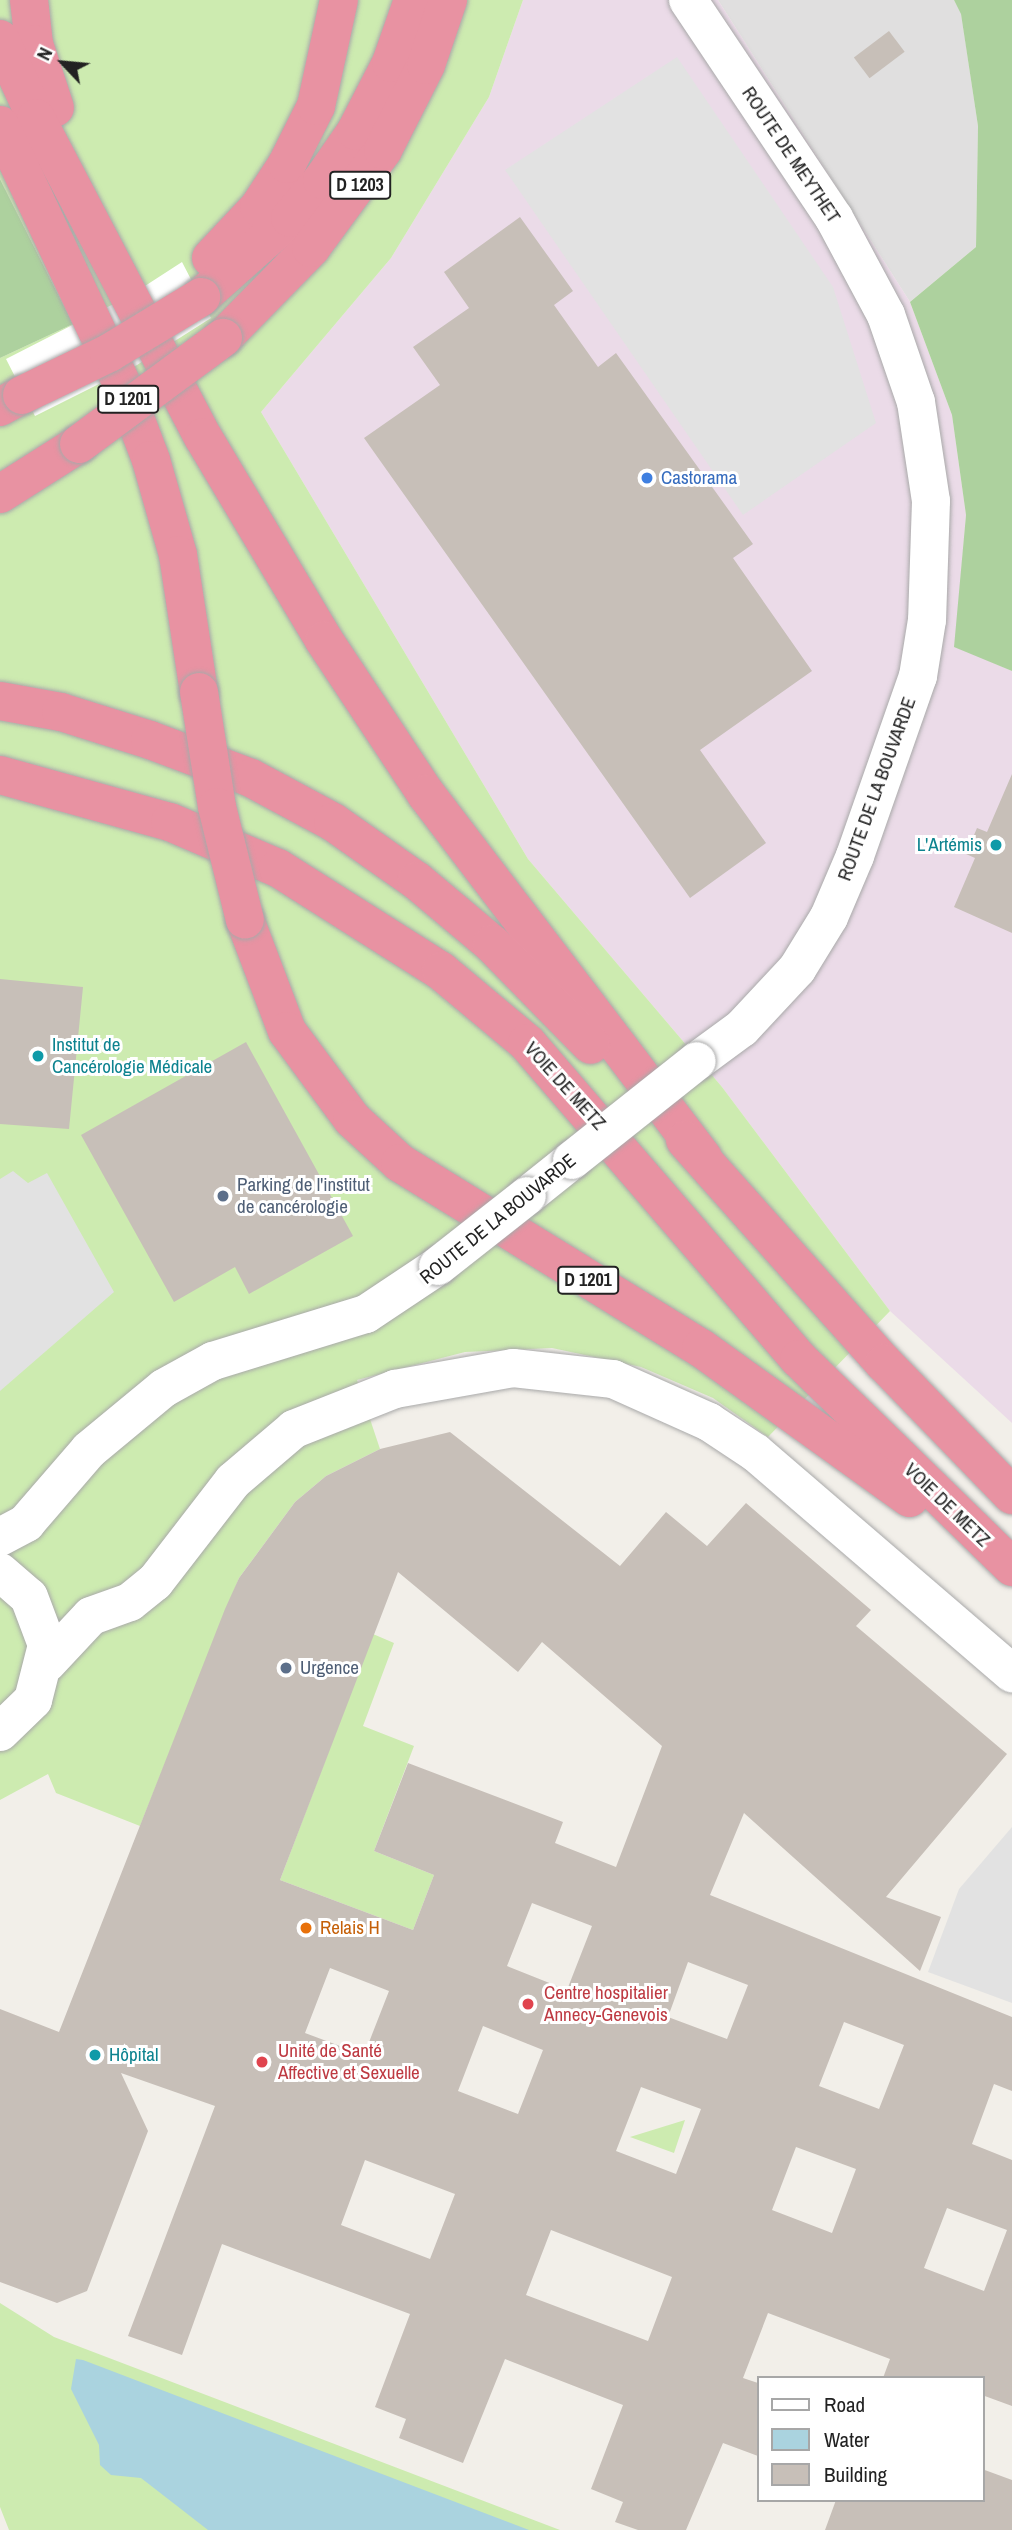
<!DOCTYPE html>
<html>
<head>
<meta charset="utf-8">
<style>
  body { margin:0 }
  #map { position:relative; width:1012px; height:2530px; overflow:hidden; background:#f2efe9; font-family:"Archivo Narrow",sans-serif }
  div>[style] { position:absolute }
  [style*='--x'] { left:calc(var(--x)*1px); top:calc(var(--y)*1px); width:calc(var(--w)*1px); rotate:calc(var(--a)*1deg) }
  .residential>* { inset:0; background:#e0dfdf }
  .industrial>* { inset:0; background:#ebdbe8 }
  .grass>* { inset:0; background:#cdebb0 }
  .forest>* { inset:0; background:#add19e }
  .parking>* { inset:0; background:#e2e2e2 }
  .water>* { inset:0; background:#aad3df }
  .pier>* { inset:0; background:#fff }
  .building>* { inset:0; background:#c7bfb8; transform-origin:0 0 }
  .roads { filter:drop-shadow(0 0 2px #a9a9a9) drop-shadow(0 0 2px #a9a9a9) }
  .minor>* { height:38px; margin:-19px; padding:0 19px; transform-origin:19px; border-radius:19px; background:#fff }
  .highway>* { height:38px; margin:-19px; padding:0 19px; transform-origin:19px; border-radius:19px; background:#e892a2 }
  .bridges { filter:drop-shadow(0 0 2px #a9a9a9) drop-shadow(0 0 2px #a9a9a9) }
  .minor-bridge>* { height:38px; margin:-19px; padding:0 19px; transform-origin:19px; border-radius:19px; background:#fff }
  .highway-bridge>* { height:38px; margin:-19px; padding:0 19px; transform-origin:19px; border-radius:19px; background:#e892a2 }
  .dots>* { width:19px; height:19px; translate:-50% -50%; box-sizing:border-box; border:4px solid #fff; border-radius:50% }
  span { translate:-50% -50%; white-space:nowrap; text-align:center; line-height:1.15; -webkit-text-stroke:6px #fff; paint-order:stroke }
  .shield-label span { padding:2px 5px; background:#fff; border:2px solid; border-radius:5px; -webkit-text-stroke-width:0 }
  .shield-label { font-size:18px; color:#222; font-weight:700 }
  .street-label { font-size:19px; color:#222 }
  .shop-label { font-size:19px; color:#366cbe }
  .left { translate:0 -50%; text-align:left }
  .culture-label { font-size:19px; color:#0d838f }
  .right { translate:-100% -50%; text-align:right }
  .service-label { font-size:19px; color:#4e5e75 }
  .food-label { font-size:19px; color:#c56008 }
  .health-label { font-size:19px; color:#be3a42 }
  .legend { position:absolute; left:757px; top:2376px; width:228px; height:126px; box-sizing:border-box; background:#fff; border:2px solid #a7a7a7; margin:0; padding:9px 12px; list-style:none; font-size:21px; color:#222 }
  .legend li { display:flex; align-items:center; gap:14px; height:35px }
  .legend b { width:35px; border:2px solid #a7a7a7 }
  .north { position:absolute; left:28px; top:28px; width:70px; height:70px; -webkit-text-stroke:5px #fff; paint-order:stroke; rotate:296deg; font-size:19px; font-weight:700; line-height:28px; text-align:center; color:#222 }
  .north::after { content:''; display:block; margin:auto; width:24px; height:32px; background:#222; clip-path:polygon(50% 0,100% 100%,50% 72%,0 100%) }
</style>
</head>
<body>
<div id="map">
  <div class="residential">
    <div style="clip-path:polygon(718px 0,954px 0,961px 13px,978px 126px,976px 247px,910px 302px)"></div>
  </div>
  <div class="industrial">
    <div style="clip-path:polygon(523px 0,718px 0,910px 302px,952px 415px,966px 515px,955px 646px,1012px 671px,1012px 1423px,890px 1311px,722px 1087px,528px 859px,261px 412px,391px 258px,489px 97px)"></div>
  </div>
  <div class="grass">
    <div style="clip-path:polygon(0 0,523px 0,489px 97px,391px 258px,261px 412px,528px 859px,722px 1087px,890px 1311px,768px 1437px,713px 1398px,641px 1367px,552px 1348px,465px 1352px,357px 1380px,380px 1449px,326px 1476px,295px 1502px,239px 1578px,140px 1826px,56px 1793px,48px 1774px,0 1800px,0 358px,73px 324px,0 179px)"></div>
    <div style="clip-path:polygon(373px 1634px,394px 1643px,363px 1726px,414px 1746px,374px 1851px,434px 1875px,413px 1930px,280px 1880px)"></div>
    <div style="clip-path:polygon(685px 2120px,674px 2153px,630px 2137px)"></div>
    <div style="clip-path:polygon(0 2303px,54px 2337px,560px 2530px,9px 2530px,0 2507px)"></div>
  </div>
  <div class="forest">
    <div style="clip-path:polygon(954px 0,1012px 0,1012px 671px,954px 647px,966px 515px,952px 415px,910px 302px,976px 247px,978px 126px,961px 14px)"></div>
    <div style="clip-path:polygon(0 179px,73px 324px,0 358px)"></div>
  </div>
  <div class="parking">
    <div style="clip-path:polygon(677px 57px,833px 287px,876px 423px,743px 515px,505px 170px)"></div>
    <div style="clip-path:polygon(13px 1171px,28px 1183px,47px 1173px,114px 1292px,0 1391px,0 1179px)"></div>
    <div style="clip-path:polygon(1012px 1827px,1012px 2003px,928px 1972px,959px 1889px)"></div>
  </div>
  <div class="water">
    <div style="clip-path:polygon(76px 2359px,83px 2360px,529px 2530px,208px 2530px,141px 2478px,111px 2475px,100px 2465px,99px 2445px,71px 2389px)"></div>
  </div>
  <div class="pier">
    <div style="clip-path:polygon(182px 262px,211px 318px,137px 365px,35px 416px,6px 359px,131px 295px)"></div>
  </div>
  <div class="building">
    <div style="left:889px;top:31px;width:26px;height:44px;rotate:53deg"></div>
    <div style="clip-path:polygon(520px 217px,573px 291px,554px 305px,598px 367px,616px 353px,753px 544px,733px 558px,812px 671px,700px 750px,766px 843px,690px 898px,364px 438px,440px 385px,413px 347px,469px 308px,444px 272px)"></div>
    <div style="clip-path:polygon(1012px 774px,1012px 933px,954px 907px,975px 858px,966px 854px,977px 828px,987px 832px)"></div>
    <div style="clip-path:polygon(0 979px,83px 987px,69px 1129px,0 1124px)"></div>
    <div style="clip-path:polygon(246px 1042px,353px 1236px,249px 1294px,235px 1267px,174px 1302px,81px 1135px)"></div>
    <div style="clip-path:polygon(evenodd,450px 1432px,620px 1566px,666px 1512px,707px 1546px,746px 1503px,871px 1610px,856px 1626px,1007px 1754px,886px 1897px,941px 1917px,920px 1971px,744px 1813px,710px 1895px,1012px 2017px,1012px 2091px,994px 2084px,972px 2144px,1012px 2160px,1012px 2406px,982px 2395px,982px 2378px,883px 2378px,890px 2359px,768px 2313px,743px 2378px,758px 2383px,758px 2456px,723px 2443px,686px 2530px,638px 2530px,615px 2522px,623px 2502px,591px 2489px,623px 2405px,505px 2359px,463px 2463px,399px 2438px,406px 2419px,375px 2407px,410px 2314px,222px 2244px,182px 2355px,128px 2336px,215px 2106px,121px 2073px,148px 2131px,87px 2291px,57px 2303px,0 2282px,0 2009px,59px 2032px,225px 1609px,239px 1578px,295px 1502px,326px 1476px,380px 1449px,450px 1432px,398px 1572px,518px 1672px,542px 1642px,662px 1746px,616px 1867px,555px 1843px,563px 1822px,408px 1763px,374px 1851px,434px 1875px,413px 1930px,280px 1880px,398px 1572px,450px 1432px,532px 1903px,592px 1926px,567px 1990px,507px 1966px,532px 1903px,450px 1432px,688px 1962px,748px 1985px,727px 2039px,668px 2017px,688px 1962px,450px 1432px,330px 1968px,389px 1991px,364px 2055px,305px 2033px,330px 1968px,450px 1432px,844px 2022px,904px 2045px,879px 2109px,819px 2086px,844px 2022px,450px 1432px,483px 2026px,543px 2050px,518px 2114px,458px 2091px,483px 2026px,450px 1432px,641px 2087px,701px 2109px,676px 2174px,616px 2151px,641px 2087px,450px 1432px,796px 2147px,856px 2169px,832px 2233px,772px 2210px,796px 2147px,450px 1432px,365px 2160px,455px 2194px,430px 2259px,341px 2225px,365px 2160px,450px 1432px,947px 2208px,1007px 2230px,984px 2291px,924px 2268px,947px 2208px,450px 1432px,551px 2230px,672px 2277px,648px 2341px,526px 2295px,551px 2230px)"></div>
    <div style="clip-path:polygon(982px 2469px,1012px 2480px,1012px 2530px,825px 2530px,836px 2500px,982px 2500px)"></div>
  </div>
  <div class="roads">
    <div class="minor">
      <div style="--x:688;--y:0;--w:262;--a:56.2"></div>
      <div style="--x:834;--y:218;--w:110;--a:61.8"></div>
      <div style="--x:886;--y:315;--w:92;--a:71"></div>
      <div style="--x:916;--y:402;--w:100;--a:81.4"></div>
      <div style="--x:931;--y:501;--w:119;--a:91.9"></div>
      <div style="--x:927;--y:620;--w:57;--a:99.1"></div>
      <div style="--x:918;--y:676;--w:191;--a:109.3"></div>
      <div style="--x:855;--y:856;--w:66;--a:113.1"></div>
      <div style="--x:829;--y:917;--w:61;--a:121.6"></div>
      <div style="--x:797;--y:969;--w:81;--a:133"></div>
      <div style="--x:742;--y:1028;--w:56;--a:143.7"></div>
      <div style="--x:527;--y:1196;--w:58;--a:-38.7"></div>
      <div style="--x:0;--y:1537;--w:30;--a:-28"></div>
      <div style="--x:26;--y:1523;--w:96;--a:-49.2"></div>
      <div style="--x:89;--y:1450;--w:97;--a:-39.6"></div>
      <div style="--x:164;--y:1388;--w:56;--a:-28.9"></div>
      <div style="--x:213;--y:1361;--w:160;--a:-17.1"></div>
      <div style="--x:366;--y:1314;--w:87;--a:-33.7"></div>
      <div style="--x:0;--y:1572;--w:38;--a:41"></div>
      <div style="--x:29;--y:1597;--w:51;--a:69.4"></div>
      <div style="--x:47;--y:1645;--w:57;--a:104.3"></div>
      <div style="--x:33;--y:1700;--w:46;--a:135.9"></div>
      <div style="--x:47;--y:1663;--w:64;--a:-46.9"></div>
      <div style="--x:91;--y:1616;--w:41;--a:-19.7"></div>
      <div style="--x:130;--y:1602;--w:32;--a:-39"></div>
      <div style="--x:155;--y:1582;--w:128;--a:-52.3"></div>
      <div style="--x:233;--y:1481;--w:80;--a:-40.4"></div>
      <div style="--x:294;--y:1429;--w:109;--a:-21.6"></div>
      <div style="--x:395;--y:1389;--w:120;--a:-10.1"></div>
      <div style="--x:513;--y:1368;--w:101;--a:6.3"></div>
      <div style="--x:613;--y:1379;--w:105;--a:24.1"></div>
      <div style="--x:709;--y:1422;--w:56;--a:33.4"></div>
      <div style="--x:756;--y:1453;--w:338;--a:40.7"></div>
    </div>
    <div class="highway">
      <div style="--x:29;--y:0;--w:44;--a:83.5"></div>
      <div style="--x:34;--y:44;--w:67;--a:71.8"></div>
      <div style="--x:0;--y:39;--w:87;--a:65.5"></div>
      <div style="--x:36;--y:118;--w:360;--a:62.4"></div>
      <div style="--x:203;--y:437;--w:236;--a:59.2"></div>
      <div style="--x:324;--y:640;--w:185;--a:56.5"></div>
      <div style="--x:426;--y:794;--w:457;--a:52.7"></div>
      <div style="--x:0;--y:125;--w:289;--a:64.8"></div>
      <div style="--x:123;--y:386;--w:79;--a:69.3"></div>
      <div style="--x:151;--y:460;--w:99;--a:74.1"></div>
      <div style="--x:178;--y:555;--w:139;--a:81.3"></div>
      <div style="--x:211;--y:258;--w:70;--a:-46.7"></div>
      <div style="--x:259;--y:207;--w:51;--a:-56.9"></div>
      <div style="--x:287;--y:164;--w:65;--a:-63.4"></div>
      <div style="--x:316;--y:106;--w:108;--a:-77.8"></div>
      <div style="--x:201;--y:297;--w:119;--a:-41.6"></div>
      <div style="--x:290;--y:218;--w:50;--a:-49.9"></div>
      <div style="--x:322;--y:180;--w:60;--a:-55.2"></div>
      <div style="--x:356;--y:131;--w:76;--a:-62.8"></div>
      <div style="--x:391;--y:63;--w:67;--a:-70.8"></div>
      <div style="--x:223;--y:338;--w:126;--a:-45.6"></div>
      <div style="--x:311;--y:248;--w:122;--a:-53.7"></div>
      <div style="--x:383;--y:150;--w:95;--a:-63.2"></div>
      <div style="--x:426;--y:65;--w:69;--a:-71.3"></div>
      <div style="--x:0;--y:407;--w:25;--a:-29"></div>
      <div style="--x:0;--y:494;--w:93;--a:-32.3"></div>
      <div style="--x:0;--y:701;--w:62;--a:10.2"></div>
      <div style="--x:61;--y:712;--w:93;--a:17.5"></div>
      <div style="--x:150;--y:740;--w:108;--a:20.6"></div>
      <div style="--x:251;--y:778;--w:93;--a:28.2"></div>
      <div style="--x:333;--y:822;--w:103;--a:35.1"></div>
      <div style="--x:417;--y:881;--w:98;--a:40"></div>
      <div style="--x:492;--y:944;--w:141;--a:45.6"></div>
      <div style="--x:0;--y:775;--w:176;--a:15.5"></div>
      <div style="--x:170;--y:822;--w:117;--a:23.1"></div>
      <div style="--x:278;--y:868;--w:193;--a:32.3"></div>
      <div style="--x:441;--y:971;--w:112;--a:39.9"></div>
      <div style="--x:527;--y:1043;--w:417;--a:49.3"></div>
      <div style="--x:799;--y:1359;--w:298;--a:44.3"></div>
      <div style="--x:245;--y:920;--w:119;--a:69.3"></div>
      <div style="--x:287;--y:1031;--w:109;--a:53.5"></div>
      <div style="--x:352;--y:1119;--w:65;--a:42.5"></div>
      <div style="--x:400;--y:1163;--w:353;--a:31.6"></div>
      <div style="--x:701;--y:1348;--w:257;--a:35.7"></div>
      <div style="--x:685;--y:1140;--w:299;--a:48.3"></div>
      <div style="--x:884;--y:1363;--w:184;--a:45.9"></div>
    </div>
  </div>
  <div class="bridges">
    <div class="minor-bridge">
      <div style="--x:572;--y:1160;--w:159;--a:-38.4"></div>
      <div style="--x:438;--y:1266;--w:113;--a:-38.2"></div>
    </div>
    <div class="highway-bridge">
      <div style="--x:22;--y:395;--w:97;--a:-25.8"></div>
      <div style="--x:109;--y:353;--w:108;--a:-31.3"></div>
      <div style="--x:79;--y:444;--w:179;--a:-36.4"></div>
      <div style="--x:199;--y:692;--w:116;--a:81.1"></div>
      <div style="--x:217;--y:807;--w:116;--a:76.1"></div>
    </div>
  </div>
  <div class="dots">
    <div style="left:647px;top:478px;background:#3f7fe0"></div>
    <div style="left:996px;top:845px;background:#0f9aa8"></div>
    <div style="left:38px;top:1056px;background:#0f9aa8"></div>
    <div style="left:223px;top:1196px;background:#5c6f8a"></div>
    <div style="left:286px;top:1668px;background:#5c6f8a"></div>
    <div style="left:306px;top:1928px;background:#e8710a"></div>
    <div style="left:528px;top:2004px;background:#e0444e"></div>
    <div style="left:95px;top:2055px;background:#0f9aa8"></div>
    <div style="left:262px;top:2062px;background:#e0444e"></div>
  </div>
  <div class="shield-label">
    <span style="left:360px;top:185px">D 1203</span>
    <span style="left:128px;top:399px">D 1201</span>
    <span style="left:588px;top:1280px">D 1201</span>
  </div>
  <div class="street-label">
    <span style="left:791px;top:155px;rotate:56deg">ROUTE DE MEYTHET</span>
    <span style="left:877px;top:789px;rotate:-70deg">ROUTE DE LA BOUVARDE</span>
    <span style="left:565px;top:1086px;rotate:48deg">VOIE DE METZ</span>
    <span style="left:498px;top:1219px;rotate:-39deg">ROUTE DE LA BOUVARDE</span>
    <span style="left:947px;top:1505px;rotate:44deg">VOIE DE METZ</span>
  </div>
  <div class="shop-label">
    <span class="left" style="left:661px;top:478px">Castorama</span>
  </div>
  <div class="culture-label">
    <span class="right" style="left:982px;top:845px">L'Artémis</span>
    <span class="left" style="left:52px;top:1056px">Institut de<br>Cancérologie Médicale</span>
    <span class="left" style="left:109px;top:2055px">Hôpital</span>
  </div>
  <div class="service-label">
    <span class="left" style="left:237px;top:1196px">Parking de l'institut<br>de cancérologie</span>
    <span class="left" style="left:300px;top:1668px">Urgence</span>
  </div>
  <div class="food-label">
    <span class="left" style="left:320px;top:1928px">Relais H</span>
  </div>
  <div class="health-label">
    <span class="left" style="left:544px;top:2004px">Centre hospitalier<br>Annecy-Genevois</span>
    <span class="left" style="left:278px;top:2062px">Unité de Santé<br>Affective et Sexuelle</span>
  </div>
  <ul class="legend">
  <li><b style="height:9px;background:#fff"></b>Road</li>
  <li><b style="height:19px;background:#aad3df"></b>Water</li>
  <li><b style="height:19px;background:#c7bfb8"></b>Building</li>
  </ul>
  <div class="north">N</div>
</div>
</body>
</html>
